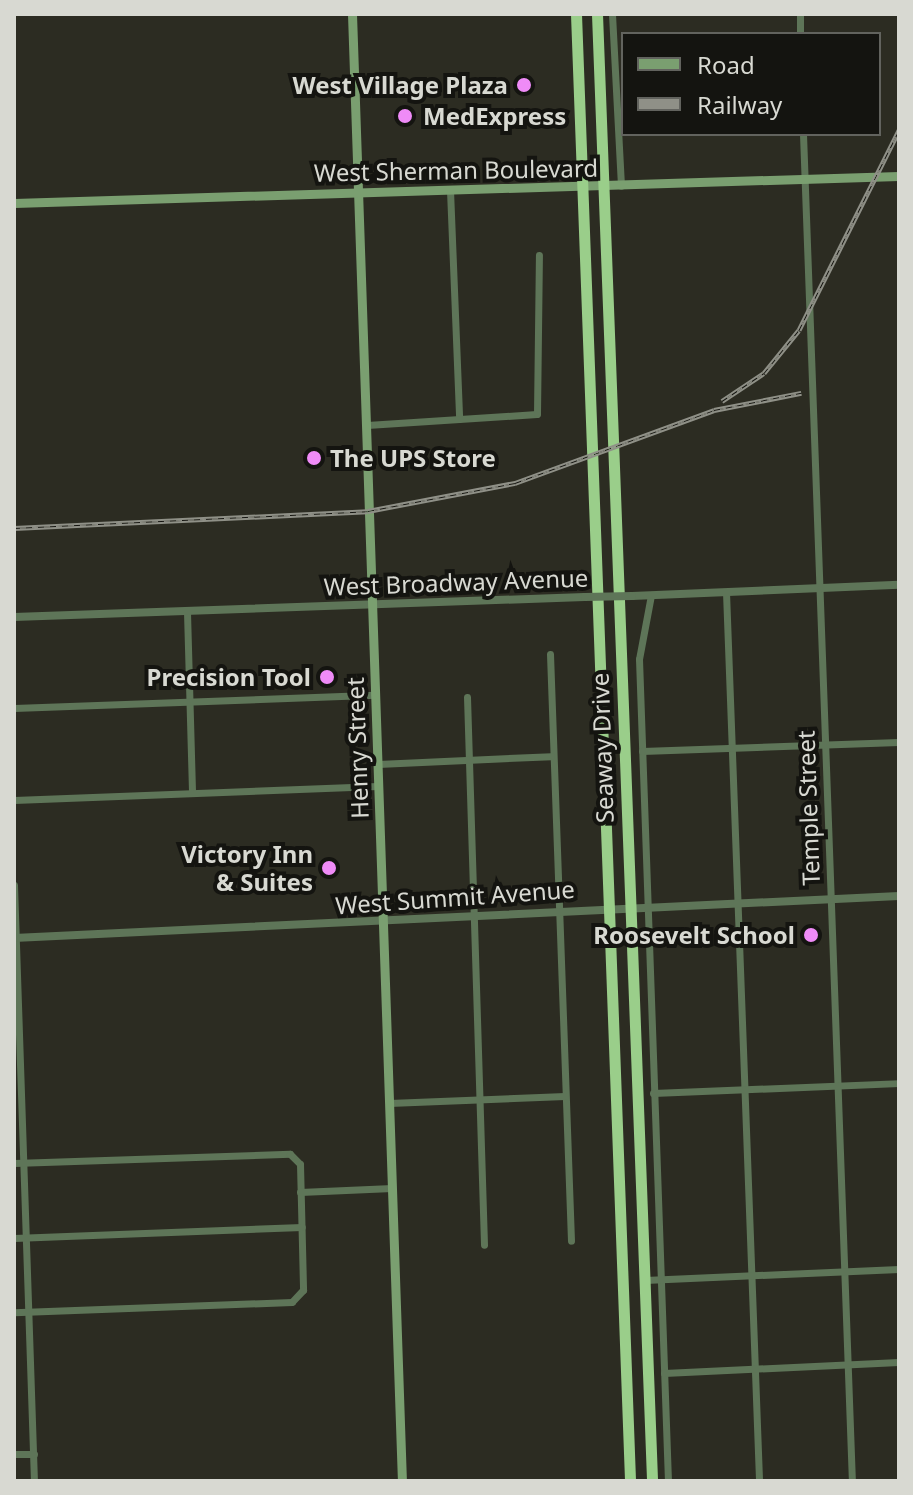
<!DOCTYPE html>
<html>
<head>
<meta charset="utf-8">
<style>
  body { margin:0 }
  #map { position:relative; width:913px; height:1495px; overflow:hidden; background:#2c2c22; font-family:"Noto Sans",sans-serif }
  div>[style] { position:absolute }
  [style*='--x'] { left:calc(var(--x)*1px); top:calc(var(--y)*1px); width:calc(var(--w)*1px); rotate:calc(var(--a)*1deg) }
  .minor>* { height:7px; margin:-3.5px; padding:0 3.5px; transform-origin:3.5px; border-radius:3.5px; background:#5e7558 }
  .tertiary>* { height:8px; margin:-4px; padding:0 4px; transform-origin:4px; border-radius:4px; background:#5e7558 }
  .secondary>* { height:9px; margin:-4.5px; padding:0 4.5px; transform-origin:4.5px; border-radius:4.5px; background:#7a9f70 }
  .trunk>* { height:11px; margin:-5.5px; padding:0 5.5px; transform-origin:5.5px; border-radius:5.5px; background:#9ace8a }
  .rail>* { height:5px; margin-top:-2.5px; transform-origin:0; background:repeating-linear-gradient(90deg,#141410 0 6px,#8f9087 0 12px); box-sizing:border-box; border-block:2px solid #8f9087 }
  .tertiary-bridge>* { height:8px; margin:-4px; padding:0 4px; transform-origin:4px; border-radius:4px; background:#5e7558 }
  .dots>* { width:22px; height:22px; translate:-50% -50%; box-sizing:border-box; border:4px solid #141410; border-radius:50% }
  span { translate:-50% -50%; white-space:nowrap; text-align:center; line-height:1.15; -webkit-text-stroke:8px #141410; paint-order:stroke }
  .poi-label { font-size:24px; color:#d8d9d2; font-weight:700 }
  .right { translate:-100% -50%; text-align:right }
  .left { translate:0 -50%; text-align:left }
  .street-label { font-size:24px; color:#d8d9d2 }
  .frame { position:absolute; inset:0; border:16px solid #d8d9d2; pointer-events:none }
  .legend { position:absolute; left:621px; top:32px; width:260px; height:104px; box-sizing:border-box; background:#141410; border:2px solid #62635e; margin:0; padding:10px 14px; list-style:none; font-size:24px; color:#d8d9d2 }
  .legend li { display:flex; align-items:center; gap:16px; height:40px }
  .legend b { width:40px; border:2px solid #62635e }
</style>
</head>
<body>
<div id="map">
  <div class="minor">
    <div style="--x:612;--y:14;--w:172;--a:87"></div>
    <div style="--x:800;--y:14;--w:20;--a:90"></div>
    <div style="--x:803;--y:134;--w:1348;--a:87.92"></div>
    <div style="--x:450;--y:190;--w:229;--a:87.7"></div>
    <div style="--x:367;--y:425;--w:170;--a:-3.7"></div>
    <div style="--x:537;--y:414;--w:159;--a:-89.3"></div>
    <div style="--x:726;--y:592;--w:890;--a:87.87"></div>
    <div style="--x:651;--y:595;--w:65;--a:100.6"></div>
    <div style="--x:639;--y:659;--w:823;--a:87.98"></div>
    <div style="--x:187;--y:612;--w:181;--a:88.4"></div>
    <div style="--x:550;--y:654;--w:587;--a:87.95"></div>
    <div style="--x:467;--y:697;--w:548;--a:88.22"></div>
    <div style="--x:14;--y:708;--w:361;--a:-2.1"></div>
    <div style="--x:642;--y:751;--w:257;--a:-2"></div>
    <div style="--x:378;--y:764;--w:173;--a:-2.6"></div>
    <div style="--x:14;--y:800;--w:364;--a:-2.2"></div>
    <div style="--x:14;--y:885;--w:596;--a:88.08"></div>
    <div style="--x:653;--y:1093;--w:246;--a:-2.3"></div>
    <div style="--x:389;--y:1103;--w:176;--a:-2.3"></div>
    <div style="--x:14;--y:1163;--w:276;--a:-1.9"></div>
    <div style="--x:290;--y:1154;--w:14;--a:45"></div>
    <div style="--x:300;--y:1164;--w:126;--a:88.6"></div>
    <div style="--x:303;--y:1290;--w:16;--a:133"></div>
    <div style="--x:292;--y:1302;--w:278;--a:177.9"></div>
    <div style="--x:300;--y:1192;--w:92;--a:-2.5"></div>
    <div style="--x:14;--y:1238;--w:288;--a:-2.2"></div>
    <div style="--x:645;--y:1280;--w:254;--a:-2.5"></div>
    <div style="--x:664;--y:1373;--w:235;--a:-2.7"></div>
    <div style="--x:14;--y:1454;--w:20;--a:0"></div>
  </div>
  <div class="tertiary">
    <div style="--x:632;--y:596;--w:267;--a:-2.4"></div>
    <div style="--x:14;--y:617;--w:571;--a:-2.01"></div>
    <div style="--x:14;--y:938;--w:886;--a:-2.72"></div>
  </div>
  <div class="secondary">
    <div style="--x:352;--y:14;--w:1468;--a:88.05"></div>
    <div style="--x:14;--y:203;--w:885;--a:-1.75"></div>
  </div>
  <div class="trunk">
    <div style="--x:576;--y:14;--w:1468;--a:87.89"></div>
    <div style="--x:597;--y:14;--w:1468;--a:87.85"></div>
  </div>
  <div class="rail">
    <div style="--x:722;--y:401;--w:50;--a:-33.7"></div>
    <div style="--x:764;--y:373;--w:55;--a:-50.9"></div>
    <div style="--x:799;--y:330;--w:224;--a:-63.4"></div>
    <div style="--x:14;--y:528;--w:354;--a:-2.7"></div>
    <div style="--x:368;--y:511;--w:150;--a:-10.8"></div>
    <div style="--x:515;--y:483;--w:212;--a:-20.1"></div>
    <div style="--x:714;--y:410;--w:89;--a:-11.1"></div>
  </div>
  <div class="tertiary-bridge">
    <div style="--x:585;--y:597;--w:47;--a:-1.2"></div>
  </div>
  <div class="dots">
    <div style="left:524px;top:85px;background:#ef8bf7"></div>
    <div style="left:405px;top:116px;background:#ef8bf7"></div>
    <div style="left:314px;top:458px;background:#ef8bf7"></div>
    <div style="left:327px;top:677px;background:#ef8bf7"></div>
    <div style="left:329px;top:868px;background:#ef8bf7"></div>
    <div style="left:811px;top:935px;background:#ef8bf7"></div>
  </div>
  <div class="poi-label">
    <span class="right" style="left:508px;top:85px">West Village Plaza</span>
    <span class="left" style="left:423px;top:116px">MedExpress</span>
    <span class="left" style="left:330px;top:458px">The UPS Store</span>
    <span class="right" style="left:311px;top:677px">Precision Tool</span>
    <span class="right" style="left:313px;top:868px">Victory Inn<br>&amp; Suites</span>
    <span class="right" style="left:795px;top:935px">Roosevelt School</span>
  </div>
  <div class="street-label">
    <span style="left:456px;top:170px;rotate:-1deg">West Sherman Boulevard</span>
    <span style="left:456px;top:582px;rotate:-2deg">West Broadway Avenue</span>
    <span style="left:357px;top:748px;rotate:-92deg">Henry Street</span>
    <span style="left:602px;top:748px;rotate:-92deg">Seaway Drive</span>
    <span style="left:808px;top:808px;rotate:-92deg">Temple Street</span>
    <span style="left:455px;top:897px;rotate:-4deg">West Summit Avenue</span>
  </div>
  <div class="frame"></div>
  <ul class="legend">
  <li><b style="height:10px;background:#7a9f70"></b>Road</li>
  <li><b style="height:10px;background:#8f9087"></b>Railway</li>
  </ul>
</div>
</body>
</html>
